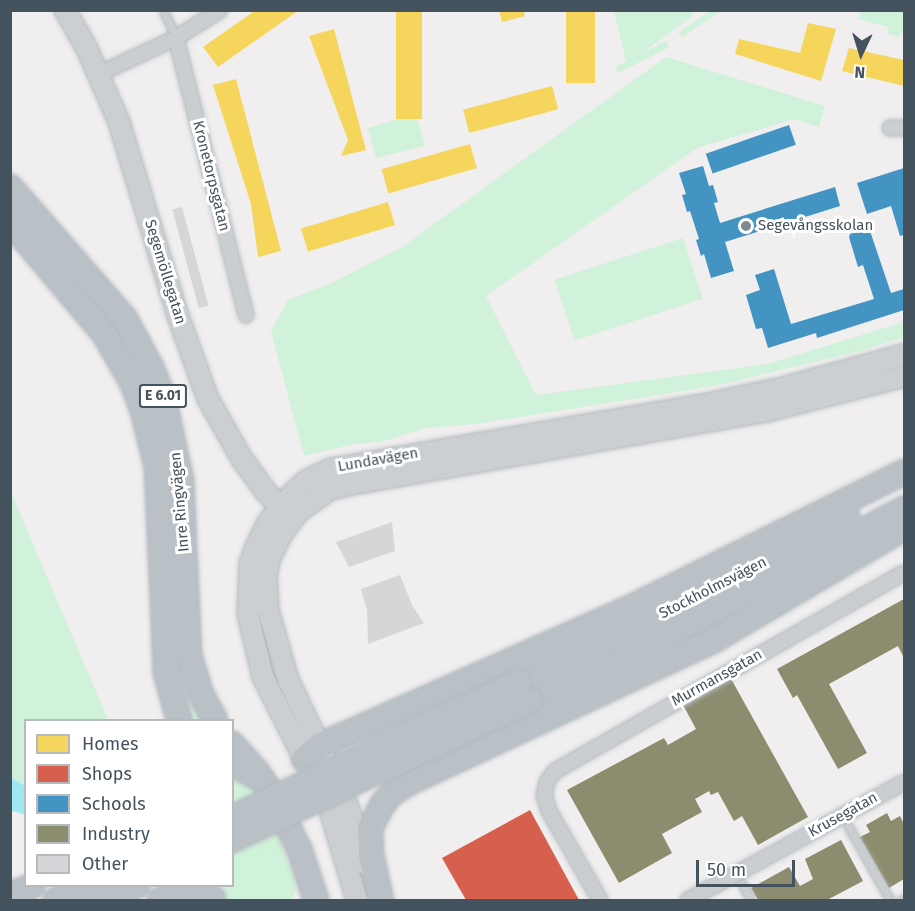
<!DOCTYPE html>
<html>
<head>
<meta charset="utf-8">
<style>
  body { margin:0 }
  #map { position:relative; width:915px; height:911px; overflow:hidden; background:#f0eeee; font-family:"Fira Sans",sans-serif }
  div>[style] { position:absolute }
  [style*='--x'] { left:calc(var(--x)*1px); top:calc(var(--y)*1px); width:calc(var(--w)*1px); rotate:calc(var(--a)*1deg) }
  .green>* { inset:0; background:#d0f1da; transform-origin:0 0 }
  .water>* { inset:0; background:#a0e7f4 }
  .homes>* { inset:0; background:#f6d55c; transform-origin:0 0 }
  .shops>* { inset:0; background:#d6604d }
  .schools>* { inset:0; background:#4393c3; transform-origin:0 0 }
  .industry>* { inset:0; background:#8c8c6e }
  .building>* { inset:0; background:#d6d6d9; transform-origin:0 0 }
  .roads { filter:drop-shadow(0 0 2px #b2b9bf) drop-shadow(0 0 2px #b2b9bf) }
  .lane>* { height:7px; margin:-3.5px; padding:0 3.5px; transform-origin:3.5px; border-radius:3.5px; background:#caced0 }
  .street>* { height:14px; margin:-7px; padding:0 7px; transform-origin:7px; border-radius:7px; background:#caced0 }
  .secondary>* { height:20px; margin:-10px; padding:0 10px; transform-origin:10px; border-radius:10px; background:#cbcfd2 }
  .highway>* { height:24px; margin:-12px; padding:0 12px; transform-origin:12px; border-radius:12px; background:#bac1c6 }
  .bridges { filter:drop-shadow(0 0 2px #b2b9bf) drop-shadow(0 0 2px #b2b9bf) }
  .highway-bridge>* { height:24px; margin:-12px; padding:0 12px; transform-origin:12px; border-radius:12px; background:#bac1c6 }
  .dots>* { width:16px; height:16px; translate:-50% -50%; box-sizing:border-box; border:3px solid #fff; border-radius:50% }
  span { translate:-50% -50%; white-space:nowrap; text-align:center; line-height:1.15; -webkit-text-stroke:6px #fff; paint-order:stroke }
  .shield-label span { padding:2px 4px; background:#fff; border:2px solid; border-radius:4px; -webkit-text-stroke-width:0 }
  .shield-label { font-size:14px; color:#44525d; font-weight:700 }
  .street-label { font-size:15px; color:#44525d }
  .poi-label { font-size:15px; color:#44525d }
  .left { translate:0 -50%; text-align:left }
  .frame { position:absolute; inset:0; border:12px solid #44525d; pointer-events:none }
  .legend { position:absolute; left:24px; top:719px; width:210px; height:168px; box-sizing:border-box; background:#fff; border:2px solid #b4babe; margin:0; padding:8px 10px; list-style:none; font-size:18px; color:#44525d }
  .legend li { display:flex; align-items:center; gap:12px; height:30px }
  .legend b { width:30px; border:2px solid #b4babe }
  .north { position:absolute; left:831px; top:24px; width:60px; height:60px; -webkit-text-stroke:4px #fff; paint-order:stroke; rotate:184deg; font-size:16px; font-weight:700; line-height:24px; text-align:center; color:#44525d }
  .north::after { content:''; display:block; margin:auto; width:21px; height:27px; background:#44525d; clip-path:polygon(50% 0,100% 100%,50% 72%,0 100%) }
  .scale { position:absolute; left:696px; top:860px; width:99px; height:27px; box-sizing:border-box; border:3px solid #44525d; border-top:0; padding-left:8px; font-size:18px; line-height:21px; white-space:nowrap; color:#44525d; -webkit-text-stroke:4px #fff; paint-order:stroke }
</style>
</head>
<body>
<div id="map">
  <div class="green">
    <div style="clip-path:polygon(614px 11px,691px 11px,693px 16px,627px 64px)"></div>
    <div style="clip-path:polygon(710px 11px,720px 11px,683px 37px,678px 33px)"></div>
    <div style="clip-path:polygon(861px 11px,904px 11px,904px 32px,901px 31px,899px 37px,888px 34px,889px 27px,858px 19px)"></div>
    <div style="left:666px;top:41px;width:7px;height:57px;rotate:63deg"></div>
    <div style="clip-path:polygon(666px 57px,825px 106px,819px 127px,794px 119px,697px 148px,486px 296px,536px 395px,768px 364px,904px 322px,904px 337px,860px 351px,714px 386px,476px 424px,425px 428px,385px 441px,351px 445px,304px 456px,271px 331px,288px 300px,332px 283px,402px 247px)"></div>
    <div style="clip-path:polygon(410px 116px,418px 121px,425px 146px,376px 158px,368px 128px)"></div>
    <div style="left:683px;top:238px;width:64px;height:135px;rotate:72deg"></div>
    <div style="clip-path:polygon(10px 490px,108px 720px,26px 720px,25px 809px,11px 813px)"></div>
    <div style="clip-path:polygon(191px 690px,208px 720px,190px 720px,181px 693px)"></div>
    <div style="clip-path:polygon(233px 773px,257px 790px,270px 816px,294px 876px,296px 889px,292px 900px,226px 900px,217px 886px,232px 886px)"></div>
  </div>
  <div class="water">
    <div style="clip-path:polygon(10px 777px,25px 786px,25px 815px,11px 810px)"></div>
  </div>
  <div class="homes">
    <div style="clip-path:polygon(256px 10px,299px 10px,218px 67px,203px 47px)"></div>
    <div style="left:396px;top:10px;width:26px;height:109px"></div>
    <div style="clip-path:polygon(499px 10px,523px 10px,525px 16px,502px 22px)"></div>
    <div style="left:566px;top:10px;width:29px;height:73px"></div>
    <div style="clip-path:polygon(808px 23px,836px 29px,821px 81px,735px 54px,739px 39px,800px 53px)"></div>
    <div style="clip-path:polygon(334px 29px,366px 150px,341px 156px,348px 140px,309px 36px)"></div>
    <div style="clip-path:polygon(849px 48px,904px 60px,904px 86px,842px 71px)"></div>
    <div style="clip-path:polygon(236px 79px,281px 251px,258px 257px,251px 204px,213px 85px)"></div>
    <div style="left:552px;top:86px;width:24px;height:92px;rotate:75deg"></div>
    <div style="left:470px;top:144px;width:25px;height:92px;rotate:74deg"></div>
    <div style="left:388px;top:202px;width:24px;height:91px;rotate:73deg"></div>
  </div>
  <div class="shops">
    <div style="clip-path:polygon(530px 810px,579px 900px,466px 900px,442px 858px)"></div>
  </div>
  <div class="schools">
    <div style="left:789px;top:125px;width:21px;height:88px;rotate:71deg"></div>
    <div style="clip-path:polygon(703px 166px,709px 186px,713px 185px,718px 202px,714px 203px,720px 223px,835px 187px,840px 206px,725px 242px,734px 271px,711px 278px,704px 254px,701px 256px,696px 240px,699px 239px,690px 211px,687px 212px,682px 195px,686px 194px,679px 173px)"></div>
    <div style="clip-path:polygon(904px 168px,904px 235px,900px 236px,891px 206px,867px 214px,857px 183px)"></div>
    <div style="clip-path:polygon(869px 228px,891px 293px,904px 289px,904px 310px,817px 338px,816px 333px,768px 348px,762px 328px,756px 329px,746px 295px,760px 290px,755px 275px,774px 269px,791px 324px,874px 299px,863px 265px,858px 267px,849px 237px,850px 234px)"></div>
  </div>
  <div class="industry">
    <div style="clip-path:polygon(904px 599px,904px 658px,898px 646px,829px 684px,867px 753px,838px 769px,797px 695px,793px 698px,777px 669px)"></div>
    <div style="clip-path:polygon(730px 677px,808px 817px,758px 845px,742px 816px,734px 821px,718px 792px,711px 795px,709px 791px,695px 799px,702px 812px,662px 834px,672px 853px,619px 883px,567px 790px,664px 738px,668px 745px,696px 729px,682px 703px)"></div>
    <div style="clip-path:polygon(887px 813px,891px 821px,900px 816px,904px 824px,904px 879px,889px 888px,860px 837px,870px 832px,866px 825px)"></div>
    <div style="clip-path:polygon(841px 840px,863px 881px,827px 900px,758px 900px,751px 888px,789px 867px,800px 886px,813px 879px,805px 859px)"></div>
  </div>
  <div class="building">
    <div style="left:182px;top:207px;width:102px;height:10px;rotate:75deg"></div>
    <div style="clip-path:polygon(392px 522px,395px 551px,349px 567px,336px 542px)"></div>
    <div style="clip-path:polygon(400px 575px,412px 605px,424px 623px,368px 644px,367px 610px,361px 589px)"></div>
  </div>
  <div class="roads">
    <div class="lane">
      <div style="--x:163;--y:10;--w:31;--a:65"></div>
      <div style="--x:848;--y:826;--w:85;--a:60.4"></div>
      <div style="--x:742;--y:884;--w:18;--a:61"></div>
      <div style="--x:901;--y:900;--w:3;--a:-18"></div>
    </div>
    <div class="street">
      <div style="--x:176;--y:38;--w:286;--a:75.8"></div>
      <div style="--x:99;--y:74;--w:85;--a:-25.1"></div>
      <div style="--x:176;--y:38;--w:52;--a:-32.5"></div>
      <div style="--x:890;--y:128;--w:14;--a:0"></div>
      <div style="--x:600;--y:900;--w:103;--a:-119.8"></div>
      <div style="--x:549;--y:811;--w:16;--a:-108"></div>
      <div style="--x:544;--y:796;--w:14;--a:-78"></div>
      <div style="--x:547;--y:782;--w:14;--a:-54"></div>
      <div style="--x:555;--y:771;--w:401;--a:-29.6"></div>
      <div style="--x:688;--y:900;--w:246;--a:-28.6"></div>
    </div>
    <div class="secondary">
      <div style="--x:65;--y:10;--w:45;--a:60.6"></div>
      <div style="--x:87;--y:49;--w:80;--a:66.3"></div>
      <div style="--x:119;--y:122;--w:200;--a:73.1"></div>
      <div style="--x:177;--y:313;--w:91;--a:70.2"></div>
      <div style="--x:208;--y:399;--w:69;--a:60.5"></div>
      <div style="--x:242;--y:459;--w:41;--a:54"></div>
      <div style="--x:266;--y:492;--w:32;--a:46"></div>
      <div style="--x:366;--y:864;--w:63;--a:-107.6"></div>
      <div style="--x:347;--y:804;--w:137;--a:-115.4"></div>
      <div style="--x:288;--y:680;--w:73;--a:-105.9"></div>
      <div style="--x:268;--y:610;--w:33;--a:-93"></div>
      <div style="--x:266;--y:577;--w:17;--a:-80"></div>
      <div style="--x:269;--y:560;--w:28;--a:-64"></div>
      <div style="--x:281;--y:535;--w:30;--a:-53"></div>
      <div style="--x:299;--y:511;--w:38;--a:-35"></div>
      <div style="--x:330;--y:489;--w:24;--a:-12"></div>
      <div style="--x:353;--y:484;--w:416;--a:-10"></div>
      <div style="--x:763;--y:412;--w:146;--a:-14.3"></div>
      <div style="--x:357;--y:900;--w:94;--a:-106.7"></div>
      <div style="--x:330;--y:810;--w:149;--a:-116.7"></div>
      <div style="--x:263;--y:677;--w:65;--a:-103.4"></div>
      <div style="--x:248;--y:614;--w:51;--a:-87.8"></div>
      <div style="--x:250;--y:563;--w:17;--a:-69"></div>
      <div style="--x:256;--y:547;--w:28;--a:-64"></div>
      <div style="--x:268;--y:522;--w:40;--a:-49"></div>
      <div style="--x:294;--y:492;--w:16;--a:-43"></div>
      <div style="--x:306;--y:481;--w:28;--a:-26"></div>
      <div style="--x:331;--y:469;--w:392;--a:-9.8"></div>
      <div style="--x:717;--y:402;--w:67;--a:-12"></div>
      <div style="--x:783;--y:388;--w:125;--a:-15.3"></div>
    </div>
    <div class="highway">
      <div style="--x:10;--y:187;--w:175;--a:48.9"></div>
      <div style="--x:125;--y:319;--w:55;--a:61.6"></div>
      <div style="--x:151;--y:367;--w:31;--a:68"></div>
      <div style="--x:163;--y:396;--w:86;--a:77.9"></div>
      <div style="--x:181;--y:480;--w:175;--a:87.4"></div>
      <div style="--x:189;--y:655;--w:39;--a:73"></div>
      <div style="--x:200;--y:692;--w:32;--a:62"></div>
      <div style="--x:10;--y:222;--w:148;--a:49.9"></div>
      <div style="--x:105;--y:335;--w:56;--a:60.3"></div>
      <div style="--x:133;--y:384;--w:29;--a:70"></div>
      <div style="--x:143;--y:411;--w:58;--a:76"></div>
      <div style="--x:157;--y:467;--w:206;--a:87.5"></div>
      <div style="--x:166;--y:673;--w:49;--a:74.5"></div>
      <div style="--x:518;--y:682;--w:195;--a:-25.5"></div>
      <div style="--x:694;--y:598;--w:173;--a:-27.6"></div>
      <div style="--x:529;--y:700;--w:94;--a:-23.3"></div>
      <div style="--x:615;--y:663;--w:327;--a:-28.1"></div>
      <div style="--x:232;--y:744;--w:38;--a:48"></div>
      <div style="--x:304;--y:759;--w:22;--a:-39"></div>
      <div style="--x:321;--y:745;--w:334;--a:-23.9"></div>
      <div style="--x:626;--y:610;--w:310;--a:-26.4"></div>
      <div style="--x:232;--y:764;--w:34;--a:27"></div>
      <div style="--x:262;--y:779;--w:14;--a:56"></div>
      <div style="--x:270;--y:791;--w:67;--a:63.4"></div>
      <div style="--x:300;--y:851;--w:52;--a:71.9"></div>
      <div style="--x:10;--y:895;--w:24;--a:-22"></div>
      <div style="--x:56;--y:900;--w:35;--a:-24"></div>
      <div style="--x:105;--y:900;--w:35;--a:-24"></div>
      <div style="--x:160;--y:900;--w:20;--a:-18"></div>
      <div style="--x:179;--y:894;--w:34;--a:8"></div>
      <div style="--x:381;--y:900;--w:47;--a:-102.3"></div>
      <div style="--x:371;--y:854;--w:26;--a:-92"></div>
      <div style="--x:370;--y:828;--w:26;--a:-62"></div>
      <div style="--x:382;--y:805;--w:16;--a:-50"></div>
      <div style="--x:392;--y:793;--w:21;--a:-31"></div>
      <div style="--x:410;--y:782;--w:336;--a:-25"></div>
      <div style="--x:714;--y:640;--w:221;--a:-30.5"></div>
    </div>
  </div>
  <div class="bridges">
    <div class="highway-bridge">
      <div style="--x:232;--y:818;--w:317;--a:-25.4"></div>
      <div style="--x:232;--y:840;--w:328;--a:-25.2"></div>
    </div>
  </div>
  <div class="dots">
    <div style="left:746px;top:226px;background:#808990"></div>
  </div>
  <div class="shield-label">
    <span style="left:163px;top:396px">E 6.01</span>
  </div>
  <div class="street-label">
    <span style="left:211px;top:176px;rotate:76deg">Kronetorpsgatan</span>
    <span style="left:165px;top:272px;rotate:73deg">Segemöllegatan</span>
    <span style="left:378px;top:460px;rotate:-10deg">Lundavägen</span>
    <span style="left:180px;top:502px;rotate:-95deg">Inre Ringvägen</span>
    <span style="left:713px;top:588px;rotate:-27deg">Stockholmsvägen</span>
    <span style="left:717px;top:678px;rotate:-29deg">Murmansgatan</span>
    <span style="left:843px;top:815px;rotate:-29deg">Krusegatan</span>
  </div>
  <div class="poi-label">
    <span class="left" style="left:758px;top:226px">Segevångsskolan</span>
  </div>
  <div class="frame"></div>
  <ul class="legend">
  <li><b style="height:16px;background:#f6d55c"></b>Homes</li>
  <li><b style="height:16px;background:#d6604d"></b>Shops</li>
  <li><b style="height:16px;background:#4393c3"></b>Schools</li>
  <li><b style="height:16px;background:#8c8c6e"></b>Industry</li>
  <li><b style="height:16px;background:#d6d6d9"></b>Other</li>
  </ul>
  <div class="north">N</div>
  <div class="scale">50 m</div>
</div>
</body>
</html>
